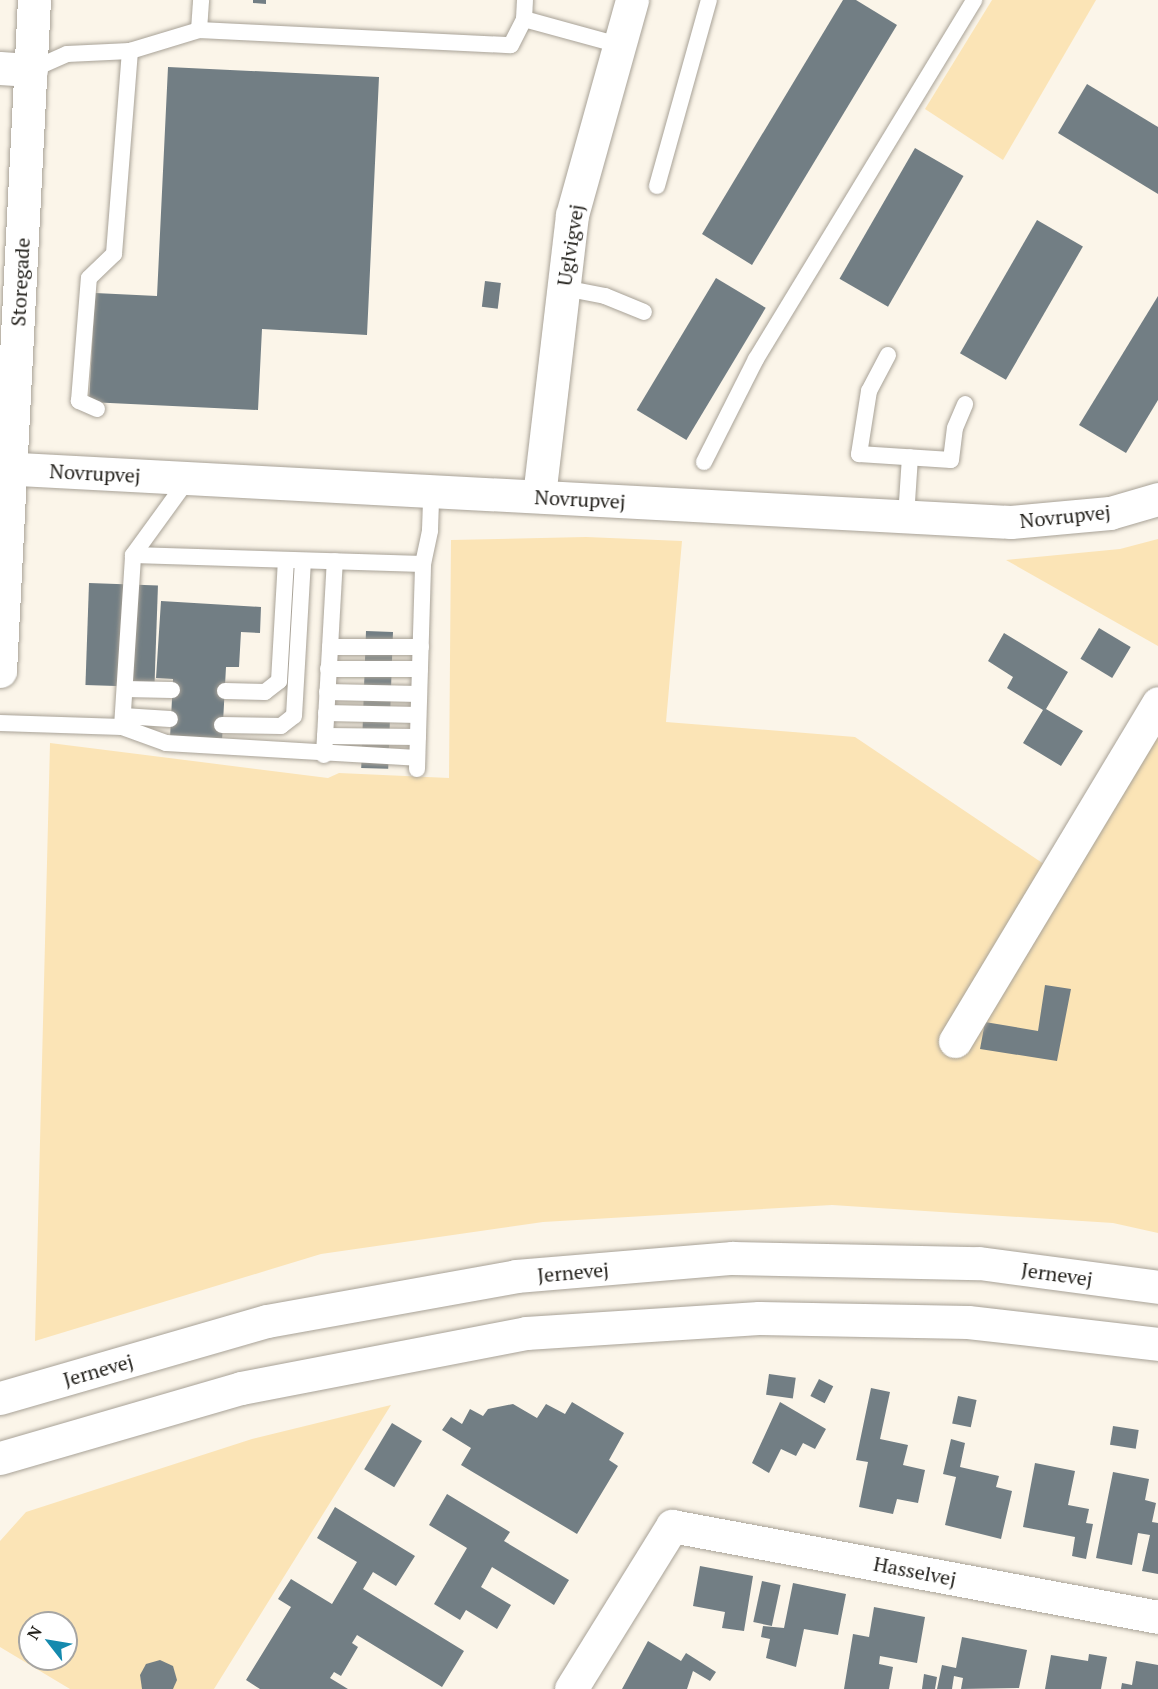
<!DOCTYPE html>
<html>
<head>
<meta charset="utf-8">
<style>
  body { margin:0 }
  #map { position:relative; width:1158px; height:1689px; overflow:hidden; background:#fbf5e9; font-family:"PT Serif",serif }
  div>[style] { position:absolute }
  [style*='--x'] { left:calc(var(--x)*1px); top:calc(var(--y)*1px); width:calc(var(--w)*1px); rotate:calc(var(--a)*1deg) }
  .green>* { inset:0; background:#fbe4b6 }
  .building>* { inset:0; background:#727e84; transform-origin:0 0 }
  .roads { filter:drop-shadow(0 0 2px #a8a297) drop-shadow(0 0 2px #a8a297) }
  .service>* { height:16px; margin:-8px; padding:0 8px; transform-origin:8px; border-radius:8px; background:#fff }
  .minor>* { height:33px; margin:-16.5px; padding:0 16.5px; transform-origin:16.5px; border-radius:16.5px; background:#fff }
  .tertiary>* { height:33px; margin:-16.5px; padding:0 16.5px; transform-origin:16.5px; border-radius:16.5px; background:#fff }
  .secondary>* { height:33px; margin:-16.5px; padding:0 16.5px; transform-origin:16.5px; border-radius:16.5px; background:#fff }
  span { translate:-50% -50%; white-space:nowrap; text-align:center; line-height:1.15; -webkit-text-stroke:5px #fff; paint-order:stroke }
  .street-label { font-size:20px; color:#211f1a }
  .north { position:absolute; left:18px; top:1611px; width:60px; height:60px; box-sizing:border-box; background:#fff; border:2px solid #a6a5a3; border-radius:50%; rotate:301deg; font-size:16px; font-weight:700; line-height:24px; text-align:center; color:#211f1a }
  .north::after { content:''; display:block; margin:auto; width:21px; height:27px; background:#158aae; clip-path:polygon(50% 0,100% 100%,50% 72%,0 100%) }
</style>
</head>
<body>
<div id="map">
  <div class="green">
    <div style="clip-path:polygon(992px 0,1096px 0,1003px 160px,925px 109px)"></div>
    <div style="clip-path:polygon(586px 537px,682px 541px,666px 722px,855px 737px,1069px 881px,1158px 730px,1158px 1233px,1113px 1223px,832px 1205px,543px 1222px,321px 1254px,35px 1341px,50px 743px,328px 778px,339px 773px,449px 778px,451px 540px)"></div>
    <div style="clip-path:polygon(1158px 539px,1158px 646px,1006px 560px,1120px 549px)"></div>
    <div style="clip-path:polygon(evenodd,391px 1405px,214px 1689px,70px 1689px,0 1647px,0 1541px,26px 1512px,252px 1439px,391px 1405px,30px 1623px,66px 1623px,66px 1659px,30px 1659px,30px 1623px)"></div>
  </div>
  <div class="building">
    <div style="clip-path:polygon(253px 0,266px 0,266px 4px,253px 3px)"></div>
    <div style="clip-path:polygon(843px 0,856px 0,897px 25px,752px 265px,702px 234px)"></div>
    <div style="clip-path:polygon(168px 67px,379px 77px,367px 335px,262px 329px,258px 410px,89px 402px,95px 293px,157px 296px)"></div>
    <div style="clip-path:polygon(1087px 84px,1158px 127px,1158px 194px,1058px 133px)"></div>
    <div style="left:915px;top:148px;width:56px;height:151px;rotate:30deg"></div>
    <div style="left:1037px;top:220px;width:53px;height:154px;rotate:30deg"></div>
    <div style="left:716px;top:278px;width:58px;height:154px;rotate:31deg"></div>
    <div style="left:485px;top:281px;width:16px;height:26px;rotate:7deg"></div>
    <div style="clip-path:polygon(1158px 296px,1158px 400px,1126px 453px,1079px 425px)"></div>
    <div style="left:89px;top:583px;width:69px;height:102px;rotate:2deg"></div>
    <div style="clip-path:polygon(161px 601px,261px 607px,260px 633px,241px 632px,239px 667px,226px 667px,222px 741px,170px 738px,173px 679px,156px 678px)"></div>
    <div style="left:1099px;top:628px;width:37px;height:36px;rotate:31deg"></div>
    <div style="left:366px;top:631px;width:27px;height:137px;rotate:2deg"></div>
    <div style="clip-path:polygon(1004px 633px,1068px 672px,1046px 709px,1083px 731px,1061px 766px,1023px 743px,1043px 710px,1007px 688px,1013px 677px,988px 661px)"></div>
    <div style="clip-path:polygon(1045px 985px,1071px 989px,1057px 1061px,980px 1049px,985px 1022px,1038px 1031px)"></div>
    <div style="left:769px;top:1374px;width:27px;height:21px;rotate:8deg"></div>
    <div style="left:819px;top:1379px;width:16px;height:19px;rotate:27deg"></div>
    <div style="clip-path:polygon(871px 1388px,890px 1392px,880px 1439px,908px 1445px,903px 1465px,925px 1470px,918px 1503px,897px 1499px,893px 1514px,859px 1507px,868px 1462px,856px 1460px)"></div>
    <div style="left:958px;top:1396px;width:19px;height:28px;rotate:12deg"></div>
    <div style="clip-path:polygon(572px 1402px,624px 1433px,609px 1460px,618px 1466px,577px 1534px,461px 1465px,471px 1448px,442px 1430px,451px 1417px,462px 1424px,470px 1409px,483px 1416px,488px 1409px,513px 1404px,537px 1418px,546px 1404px,565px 1414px)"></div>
    <div style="clip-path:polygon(780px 1402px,826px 1429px,815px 1449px,803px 1443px,796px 1456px,781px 1449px,769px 1473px,752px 1463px)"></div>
    <div style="left:392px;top:1423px;width:35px;height:54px;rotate:31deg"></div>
    <div style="left:1113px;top:1426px;width:26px;height:19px;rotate:9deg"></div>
    <div style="clip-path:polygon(951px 1439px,965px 1443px,960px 1467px,999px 1476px,996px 1487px,1012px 1491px,1001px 1539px,945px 1525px,956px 1477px,943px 1474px)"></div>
    <div style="clip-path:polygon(1035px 1463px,1075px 1471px,1068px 1505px,1089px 1509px,1086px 1523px,1093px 1524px,1086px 1559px,1072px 1556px,1075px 1537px,1023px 1527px)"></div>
    <div style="clip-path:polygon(1113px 1472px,1149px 1479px,1145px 1500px,1156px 1503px,1152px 1522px,1158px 1523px,1158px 1574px,1142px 1571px,1150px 1535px,1138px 1533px,1132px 1565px,1096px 1558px)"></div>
    <div style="clip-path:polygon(447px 1494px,510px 1532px,504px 1541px,569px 1580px,554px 1605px,492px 1567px,481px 1587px,511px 1605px,497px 1629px,466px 1610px,460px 1620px,434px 1604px,467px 1548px,429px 1525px)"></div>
    <div style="clip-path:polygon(335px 1507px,415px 1556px,396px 1586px,373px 1572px,363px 1589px,464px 1651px,442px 1687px,357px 1635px,352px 1643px,358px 1647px,341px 1676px,334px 1672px,330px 1678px,348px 1689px,260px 1689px,246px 1680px,291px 1607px,278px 1599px,291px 1579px,332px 1604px,357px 1562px,317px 1538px)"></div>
    <div style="clip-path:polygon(700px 1566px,753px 1576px,744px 1631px,722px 1628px,725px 1612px,693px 1606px)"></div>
    <div style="left:762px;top:1581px;width:19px;height:42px;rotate:12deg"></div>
    <div style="clip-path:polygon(793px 1583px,846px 1594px,838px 1635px,804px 1629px,796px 1667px,766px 1658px,770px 1639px,761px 1637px,763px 1626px,784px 1628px)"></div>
    <div style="clip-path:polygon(874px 1607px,925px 1617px,917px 1663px,880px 1656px,879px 1664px,893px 1667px,889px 1689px,844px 1689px,853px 1634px,869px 1637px)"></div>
    <div style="clip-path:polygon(962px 1637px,1027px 1650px,1019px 1688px,961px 1689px,963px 1678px,954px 1676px,952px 1689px,937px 1689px,942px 1665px,956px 1668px)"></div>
    <div style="clip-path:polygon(648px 1641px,681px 1661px,686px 1653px,716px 1672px,710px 1681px,693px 1671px,687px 1689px,622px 1689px)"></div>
    <div style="clip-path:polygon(1089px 1654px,1107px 1657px,1101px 1689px,1045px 1689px,1051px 1655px,1088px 1661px)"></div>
    <div style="clip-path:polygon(160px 1660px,173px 1666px,177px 1680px,173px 1689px,142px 1689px,140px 1675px,146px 1664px)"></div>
    <div style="clip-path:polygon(1136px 1661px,1158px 1665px,1158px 1689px,1121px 1689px,1122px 1683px,1132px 1685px)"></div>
    <div style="clip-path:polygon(924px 1674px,937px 1677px,935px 1689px,922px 1689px)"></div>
  </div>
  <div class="roads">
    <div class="service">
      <div style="--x:524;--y:19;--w:19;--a:-87"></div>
      <div style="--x:199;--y:30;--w:30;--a:-86"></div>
      <div style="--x:31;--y:70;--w:39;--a:-24"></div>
      <div style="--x:67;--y:54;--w:63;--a:-2.7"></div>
      <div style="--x:130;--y:51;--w:72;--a:-16.9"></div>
      <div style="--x:199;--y:30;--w:312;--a:2.8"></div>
      <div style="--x:511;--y:45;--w:29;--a:-63"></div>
      <div style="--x:524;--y:19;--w:98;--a:15.3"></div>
      <div style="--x:657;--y:186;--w:193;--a:-74.4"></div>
      <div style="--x:564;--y:288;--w:42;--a:11"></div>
      <div style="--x:605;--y:296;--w:42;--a:22.3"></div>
      <div style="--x:888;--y:355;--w:41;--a:117.8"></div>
      <div style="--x:869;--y:391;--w:64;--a:99"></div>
      <div style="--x:859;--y:454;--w:92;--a:3.7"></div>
      <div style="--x:951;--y:460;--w:32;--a:-83"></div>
      <div style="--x:955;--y:428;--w:26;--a:-67"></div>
      <div style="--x:97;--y:409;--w:20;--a:-156"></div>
      <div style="--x:79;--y:401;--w:123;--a:-85.4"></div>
      <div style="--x:89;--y:278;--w:35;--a:-44"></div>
      <div style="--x:114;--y:254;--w:204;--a:-85.5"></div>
      <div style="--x:704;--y:462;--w:115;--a:-63.2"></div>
      <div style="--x:756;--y:359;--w:420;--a:-58.7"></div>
      <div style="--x:906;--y:517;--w:60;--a:-86.2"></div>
      <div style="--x:133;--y:555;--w:290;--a:1.8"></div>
      <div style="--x:423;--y:564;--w:35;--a:-78"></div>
      <div style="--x:430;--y:530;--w:37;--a:-88"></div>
      <div style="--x:330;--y:647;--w:91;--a:0"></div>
      <div style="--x:328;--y:669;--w:92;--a:0"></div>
      <div style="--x:125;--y:689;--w:47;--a:1.2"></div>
      <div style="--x:225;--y:691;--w:40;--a:1.4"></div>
      <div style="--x:265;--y:692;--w:18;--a:-38"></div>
      <div style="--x:279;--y:681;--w:120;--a:-86.7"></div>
      <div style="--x:327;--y:692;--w:92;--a:1.2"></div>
      <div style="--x:326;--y:713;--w:92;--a:1.2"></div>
      <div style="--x:123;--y:716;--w:47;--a:3.7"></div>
      <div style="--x:0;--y:723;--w:122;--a:1.9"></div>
      <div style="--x:122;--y:727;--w:172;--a:-86.3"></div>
      <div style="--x:133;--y:555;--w:95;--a:-54"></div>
      <div style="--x:222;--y:725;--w:59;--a:1"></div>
      <div style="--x:281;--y:726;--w:16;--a:-38"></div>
      <div style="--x:294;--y:716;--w:155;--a:-86.7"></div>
      <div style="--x:122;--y:727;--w:47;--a:20"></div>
      <div style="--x:166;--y:743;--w:251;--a:3.4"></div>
      <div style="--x:325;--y:736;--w:93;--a:0.6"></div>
      <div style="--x:324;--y:755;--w:194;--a:-86.8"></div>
      <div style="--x:417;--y:769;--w:205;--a:-88.3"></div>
    </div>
    <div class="minor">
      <div style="--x:0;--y:68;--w:31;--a:4"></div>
      <div style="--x:539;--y:496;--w:283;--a:-83.3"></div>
      <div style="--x:572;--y:215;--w:223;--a:-74.4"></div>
      <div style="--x:955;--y:1041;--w:394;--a:-59"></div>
      <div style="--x:571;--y:1689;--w:192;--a:-58.2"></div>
      <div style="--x:672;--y:1526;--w:494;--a:10.6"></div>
    </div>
    <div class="tertiary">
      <div style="--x:0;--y:468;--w:1012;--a:3.06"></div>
      <div style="--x:1011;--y:522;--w:99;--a:-5.2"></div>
      <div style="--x:1110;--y:513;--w:50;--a:-16.3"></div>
    </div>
    <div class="secondary">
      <div style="--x:0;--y:671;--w:672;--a:-87.1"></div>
      <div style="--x:0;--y:1398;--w:278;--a:-16.1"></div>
      <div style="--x:267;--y:1321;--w:253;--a:-10.2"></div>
      <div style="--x:516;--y:1276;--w:217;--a:-4.8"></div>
      <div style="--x:732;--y:1258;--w:247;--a:1.2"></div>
      <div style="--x:979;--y:1263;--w:181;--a:7.6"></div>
      <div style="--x:0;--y:1458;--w:251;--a:-16.2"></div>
      <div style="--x:241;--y:1388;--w:290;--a:-10.9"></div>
      <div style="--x:526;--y:1333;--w:233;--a:-3.7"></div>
      <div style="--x:759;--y:1318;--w:209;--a:1.1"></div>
      <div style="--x:968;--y:1322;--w:191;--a:6.6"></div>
    </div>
  </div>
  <div class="street-label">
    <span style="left:570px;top:245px;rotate:-81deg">Uglvigvej</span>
    <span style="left:20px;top:282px;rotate:-87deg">Storegade</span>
    <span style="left:95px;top:473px;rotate:3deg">Novrupvej</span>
    <span style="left:580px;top:499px;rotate:3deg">Novrupvej</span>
    <span style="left:1065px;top:516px;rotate:-6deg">Novrupvej</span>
    <span style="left:573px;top:1272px;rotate:-5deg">Jernevej</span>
    <span style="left:1057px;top:1274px;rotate:8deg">Jernevej</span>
    <span style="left:98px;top:1370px;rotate:-16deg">Jernevej</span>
    <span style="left:915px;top:1571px;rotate:11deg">Hasselvej</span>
  </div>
  <div class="north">N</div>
</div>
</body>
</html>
